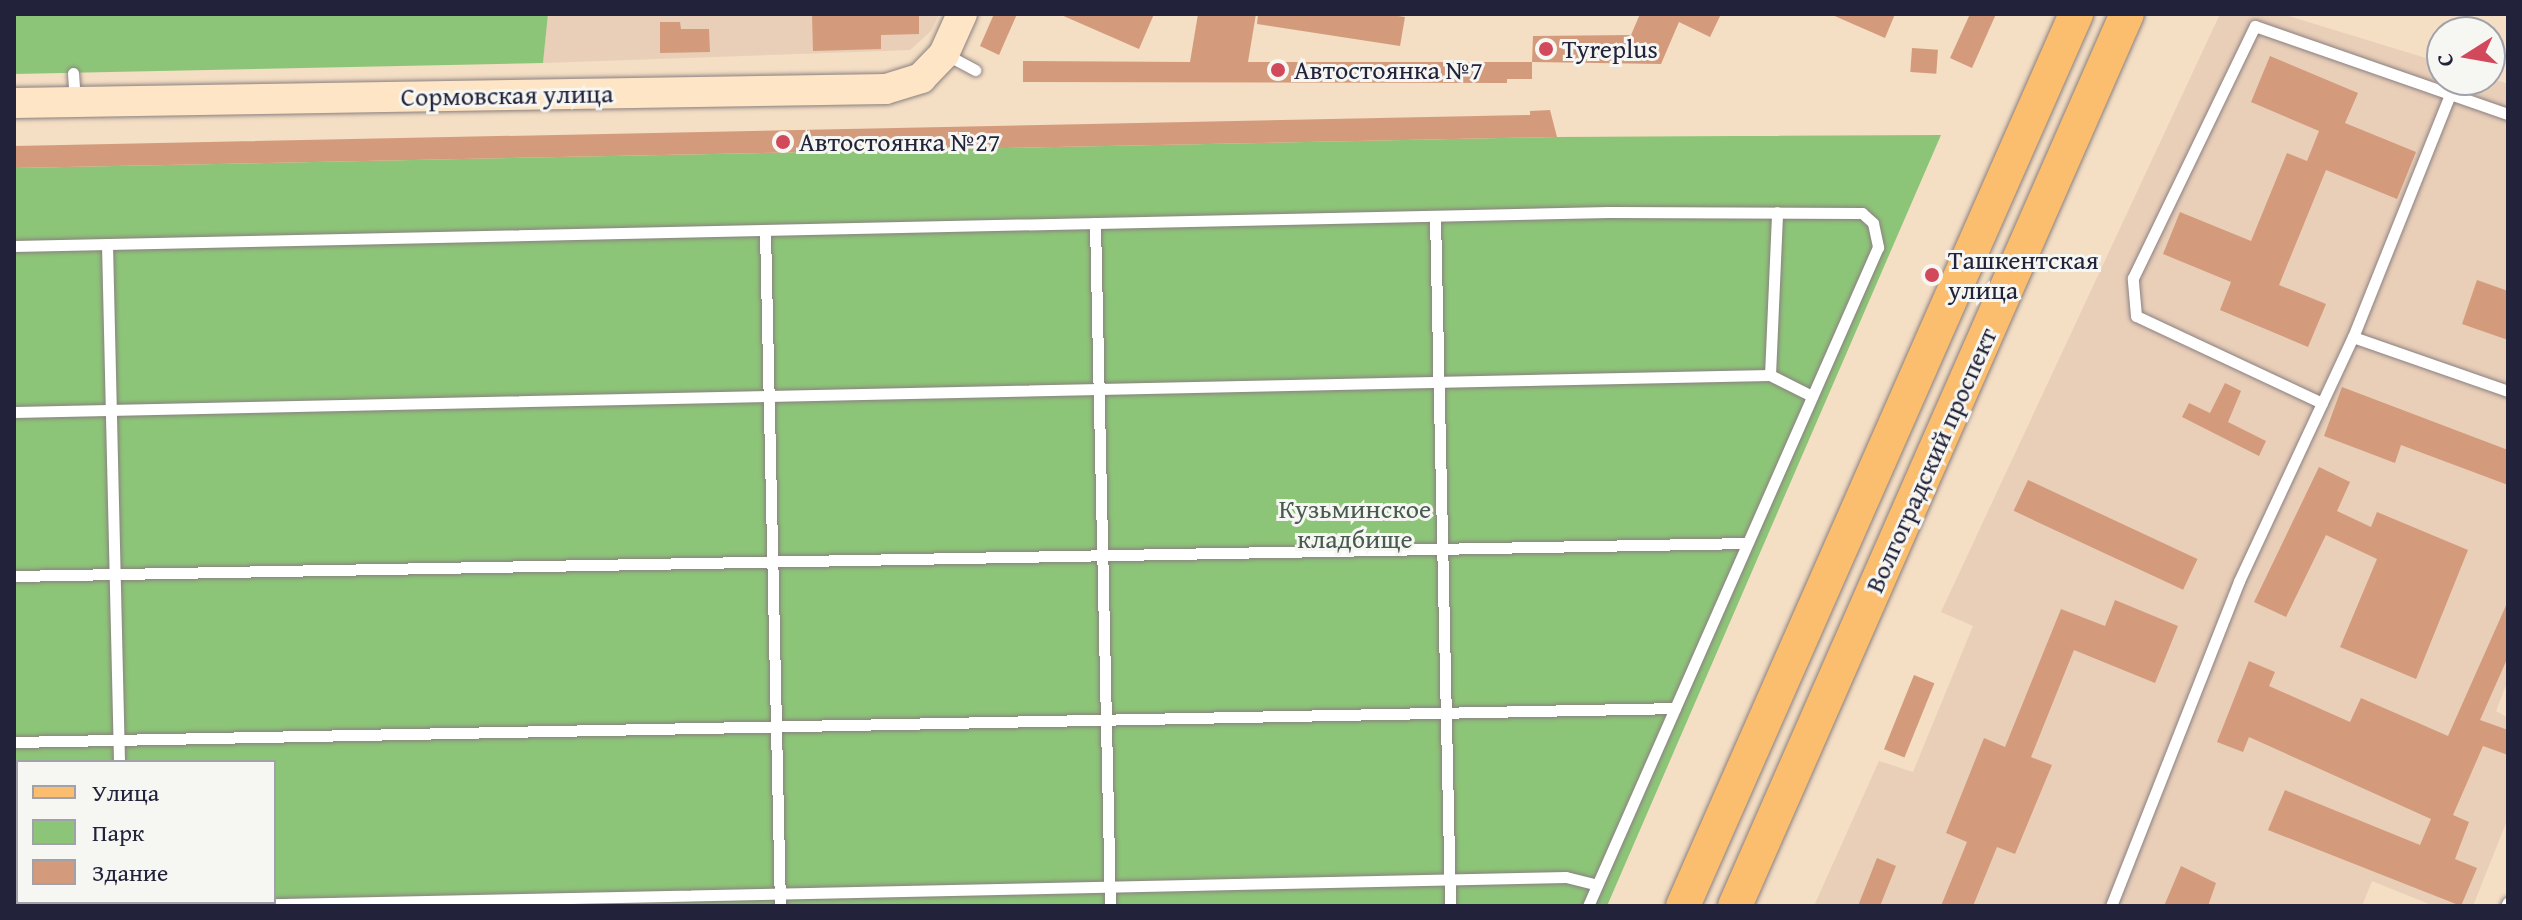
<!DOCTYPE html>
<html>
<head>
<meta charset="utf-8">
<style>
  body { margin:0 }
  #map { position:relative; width:2522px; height:920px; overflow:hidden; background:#f4dec4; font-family:"Gentium Book Plus",serif }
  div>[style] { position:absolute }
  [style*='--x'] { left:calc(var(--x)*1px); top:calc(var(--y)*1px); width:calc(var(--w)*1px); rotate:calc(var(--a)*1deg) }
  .built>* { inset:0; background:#e9ceb8 }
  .green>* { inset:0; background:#8dc578 }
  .building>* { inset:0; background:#d39b7c; transform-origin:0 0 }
  .roads { filter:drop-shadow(0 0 2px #8b8080) drop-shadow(0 0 2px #8b8080) }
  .lane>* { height:11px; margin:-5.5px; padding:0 5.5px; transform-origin:5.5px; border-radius:5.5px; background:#fff }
  .secondary>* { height:30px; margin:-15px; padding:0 15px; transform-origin:15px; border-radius:15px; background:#fde5c5 }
  .primary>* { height:34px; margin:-17px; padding:0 17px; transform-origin:17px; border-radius:17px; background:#fbbd6e }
  .dots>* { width:22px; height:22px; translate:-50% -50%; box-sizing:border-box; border:4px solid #f6f6f2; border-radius:50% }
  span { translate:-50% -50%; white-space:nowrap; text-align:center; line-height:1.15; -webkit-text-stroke:6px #f6f6f2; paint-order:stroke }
  .poi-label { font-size:26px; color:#22223b }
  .left { translate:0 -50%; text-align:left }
  .street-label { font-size:26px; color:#22223b }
  .park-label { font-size:26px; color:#475b50 }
  .frame { position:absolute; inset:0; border:16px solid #22223b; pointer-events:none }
  .legend { position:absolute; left:16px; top:760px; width:260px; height:144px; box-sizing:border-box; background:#f6f6f2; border:2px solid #a1a1a9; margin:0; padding:10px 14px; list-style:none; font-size:24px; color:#22223b }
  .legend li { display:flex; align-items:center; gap:16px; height:40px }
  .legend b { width:40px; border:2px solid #a1a1a9 }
  .north { position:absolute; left:2426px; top:16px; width:80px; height:80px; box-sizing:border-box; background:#f6f6f2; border:2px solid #a1a1a9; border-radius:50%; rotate:259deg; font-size:22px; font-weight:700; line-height:32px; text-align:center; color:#22223b }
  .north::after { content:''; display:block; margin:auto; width:28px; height:36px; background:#d1495b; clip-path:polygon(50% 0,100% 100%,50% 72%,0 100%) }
</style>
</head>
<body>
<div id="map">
  <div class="built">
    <div style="clip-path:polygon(548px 14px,939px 14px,931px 31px,910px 50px,543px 63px)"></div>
    <div style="clip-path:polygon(2220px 14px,2282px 14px,2442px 63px,2442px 80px,2490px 78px,2508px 84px,2508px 680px,2496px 711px,2508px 718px,2508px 818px,2473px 906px,2434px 906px,2372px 881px,2362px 906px,1814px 906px,1879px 761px,1913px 772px,1973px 626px,1941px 612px)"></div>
  </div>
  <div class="green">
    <div style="clip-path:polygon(14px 14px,548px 14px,543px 63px,14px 74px)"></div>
    <div style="clip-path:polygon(evenodd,1941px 135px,1607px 906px,14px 906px,14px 168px,1557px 137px,1941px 135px,18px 762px,274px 762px,274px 902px,18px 902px,18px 762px)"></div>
  </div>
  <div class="building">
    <div style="clip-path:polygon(812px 14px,919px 14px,919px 34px,881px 35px,881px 49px,813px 51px)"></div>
    <div style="clip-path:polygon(994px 14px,1017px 14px,999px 55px,980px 46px)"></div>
    <div style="clip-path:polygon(1059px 14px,1154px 14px,1139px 49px)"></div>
    <div style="clip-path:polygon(1198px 14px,1256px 14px,1248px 62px,1532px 62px,1532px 79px,1507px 79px,1507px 83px,1023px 82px,1023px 61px,1190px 62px)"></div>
    <div style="clip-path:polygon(1258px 14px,1384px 14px,1405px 17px,1400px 46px,1257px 24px)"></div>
    <div style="clip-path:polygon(1640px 14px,1721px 14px,1710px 37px,1679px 22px,1661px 64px,1532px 62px,1533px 36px,1631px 35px)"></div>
    <div style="clip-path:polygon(1830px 14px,1895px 14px,1885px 38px)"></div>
    <div style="clip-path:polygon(1970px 14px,1996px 14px,1972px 68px,1950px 58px)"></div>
    <div style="clip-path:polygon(660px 22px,680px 22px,681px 29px,709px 29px,710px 52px,660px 53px)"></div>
    <div style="left:1912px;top:48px;width:26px;height:24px;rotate:4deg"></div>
    <div style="clip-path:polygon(2270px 56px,2358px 93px,2345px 123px,2416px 152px,2397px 199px,2326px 170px,2279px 285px,2326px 304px,2308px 347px,2220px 310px,2231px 282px,2163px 254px,2180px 212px,2251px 241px,2287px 153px,2307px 161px,2319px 131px,2251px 102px)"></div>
    <div style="clip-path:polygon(1550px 110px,1557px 137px,14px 168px,14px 146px,1530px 115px,1530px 111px)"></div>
    <div style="clip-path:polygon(2477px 280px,2508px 291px,2508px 340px,2462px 324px)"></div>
    <div style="clip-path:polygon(2225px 383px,2241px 391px,2228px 422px,2266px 441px,2259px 456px,2182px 417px,2189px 403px,2210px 413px)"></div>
    <div style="clip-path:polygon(2342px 387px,2508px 450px,2508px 485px,2401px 445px,2395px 463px,2324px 436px)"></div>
    <div style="clip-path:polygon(2319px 467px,2350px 482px,2337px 511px,2371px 527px,2377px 512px,2468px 550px,2416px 679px,2340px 647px,2377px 559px,2326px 535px,2286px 617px,2254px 602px)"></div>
    <div style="left:2028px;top:480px;width:187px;height:34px;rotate:25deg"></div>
    <div style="clip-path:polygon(2115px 600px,2178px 626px,2155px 683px,2074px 650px,2031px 757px,2052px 765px,2015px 854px,1997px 847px,1973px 906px,1941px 906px,1967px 842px,1946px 833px,1984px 738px,2005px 747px,2061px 609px,2105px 626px)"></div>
    <div style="clip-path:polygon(2508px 601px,2508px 657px,2480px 720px,2508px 730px,2508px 755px,2483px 746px,2453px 815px,2469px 822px,2455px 859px,2477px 868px,2461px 906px,2268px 830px,2285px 790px,2420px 845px,2431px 819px,2249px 737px,2243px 752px,2217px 742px,2249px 661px,2275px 672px,2269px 686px,2350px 722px,2361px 698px,2448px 736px)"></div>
    <div style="left:1914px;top:675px;width:22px;height:80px;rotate:22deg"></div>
    <div style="clip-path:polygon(1877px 858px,1896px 866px,1880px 906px,1858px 906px)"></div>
    <div style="clip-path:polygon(2181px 866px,2216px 883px,2208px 906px,2164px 906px)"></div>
  </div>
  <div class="roads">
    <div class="lane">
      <div style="--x:947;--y:55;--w:32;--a:28"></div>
      <div style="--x:73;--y:73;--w:28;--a:86"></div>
      <div style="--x:1435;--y:216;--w:690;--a:88.75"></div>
      <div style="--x:1095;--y:223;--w:683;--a:88.74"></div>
      <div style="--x:765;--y:230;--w:676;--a:88.73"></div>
      <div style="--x:107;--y:244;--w:518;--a:88.67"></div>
      <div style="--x:14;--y:246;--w:1595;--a:-1.22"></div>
      <div style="--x:1609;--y:212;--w:253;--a:0.2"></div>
      <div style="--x:1862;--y:213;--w:15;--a:42"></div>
      <div style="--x:1873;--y:223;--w:25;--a:78"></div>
      <div style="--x:1878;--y:247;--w:720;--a:113.75"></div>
      <div style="--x:2353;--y:337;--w:164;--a:19.2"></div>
      <div style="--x:1770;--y:375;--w:163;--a:-87.5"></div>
      <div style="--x:2322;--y:403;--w:205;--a:-154.9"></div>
      <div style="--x:2136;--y:316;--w:38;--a:-95"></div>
      <div style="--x:2133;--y:278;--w:280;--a:-64.2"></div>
      <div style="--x:2255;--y:26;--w:268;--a:19.2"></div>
      <div style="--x:14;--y:412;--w:1756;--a:-1.21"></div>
      <div style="--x:1770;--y:375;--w:47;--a:26.6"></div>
      <div style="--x:14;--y:576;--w:1733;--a:-1.09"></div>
      <div style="--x:14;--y:742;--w:1661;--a:-1.17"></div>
      <div style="--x:121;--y:902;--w:4;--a:76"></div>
      <div style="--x:186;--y:906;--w:1380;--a:-1.2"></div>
      <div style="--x:1566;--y:877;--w:32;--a:14"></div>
      <div style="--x:2111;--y:906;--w:349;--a:-68.5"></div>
      <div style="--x:2239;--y:581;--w:269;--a:-65"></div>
      <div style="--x:2353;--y:337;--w:264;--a:-68.2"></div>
      <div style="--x:2506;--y:906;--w:4;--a:-63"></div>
    </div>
    <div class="secondary">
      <div style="--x:14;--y:103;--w:872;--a:-0.92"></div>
      <div style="--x:886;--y:89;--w:37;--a:-17"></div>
      <div style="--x:921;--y:78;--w:33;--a:-46"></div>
      <div style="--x:944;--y:54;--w:44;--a:-65.8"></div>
    </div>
    <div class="primary">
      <div style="--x:1683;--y:906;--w:975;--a:-66.22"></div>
      <div style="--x:1735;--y:906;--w:974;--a:-66.28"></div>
    </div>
  </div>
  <div class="dots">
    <div style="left:1546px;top:49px;background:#d1495b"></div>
    <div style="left:1278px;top:70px;background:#d1495b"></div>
    <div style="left:783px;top:142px;background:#d1495b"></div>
    <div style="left:1932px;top:275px;background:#d1495b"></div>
  </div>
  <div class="poi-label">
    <span class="left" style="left:1562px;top:49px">Tyreplus</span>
    <span class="left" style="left:1294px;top:70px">Автостоянка №7</span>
    <span class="left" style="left:799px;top:142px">Автостоянка №27</span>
    <span class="left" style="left:1948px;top:275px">Ташкентская<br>улица</span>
  </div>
  <div class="street-label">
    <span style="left:507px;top:95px;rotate:-1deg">Сормовская улица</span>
    <span style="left:1931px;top:460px;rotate:-66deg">Волгоградский проспект</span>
  </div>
  <div class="park-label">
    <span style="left:1355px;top:524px">Кузьминское<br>кладбище</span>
  </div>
  <div class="frame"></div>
  <ul class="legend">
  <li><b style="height:10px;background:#fbbd6e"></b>Улица</li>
  <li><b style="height:22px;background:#8dc578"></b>Парк</li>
  <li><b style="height:22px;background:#d39b7c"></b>Здание</li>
  </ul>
  <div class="north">С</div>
</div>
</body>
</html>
